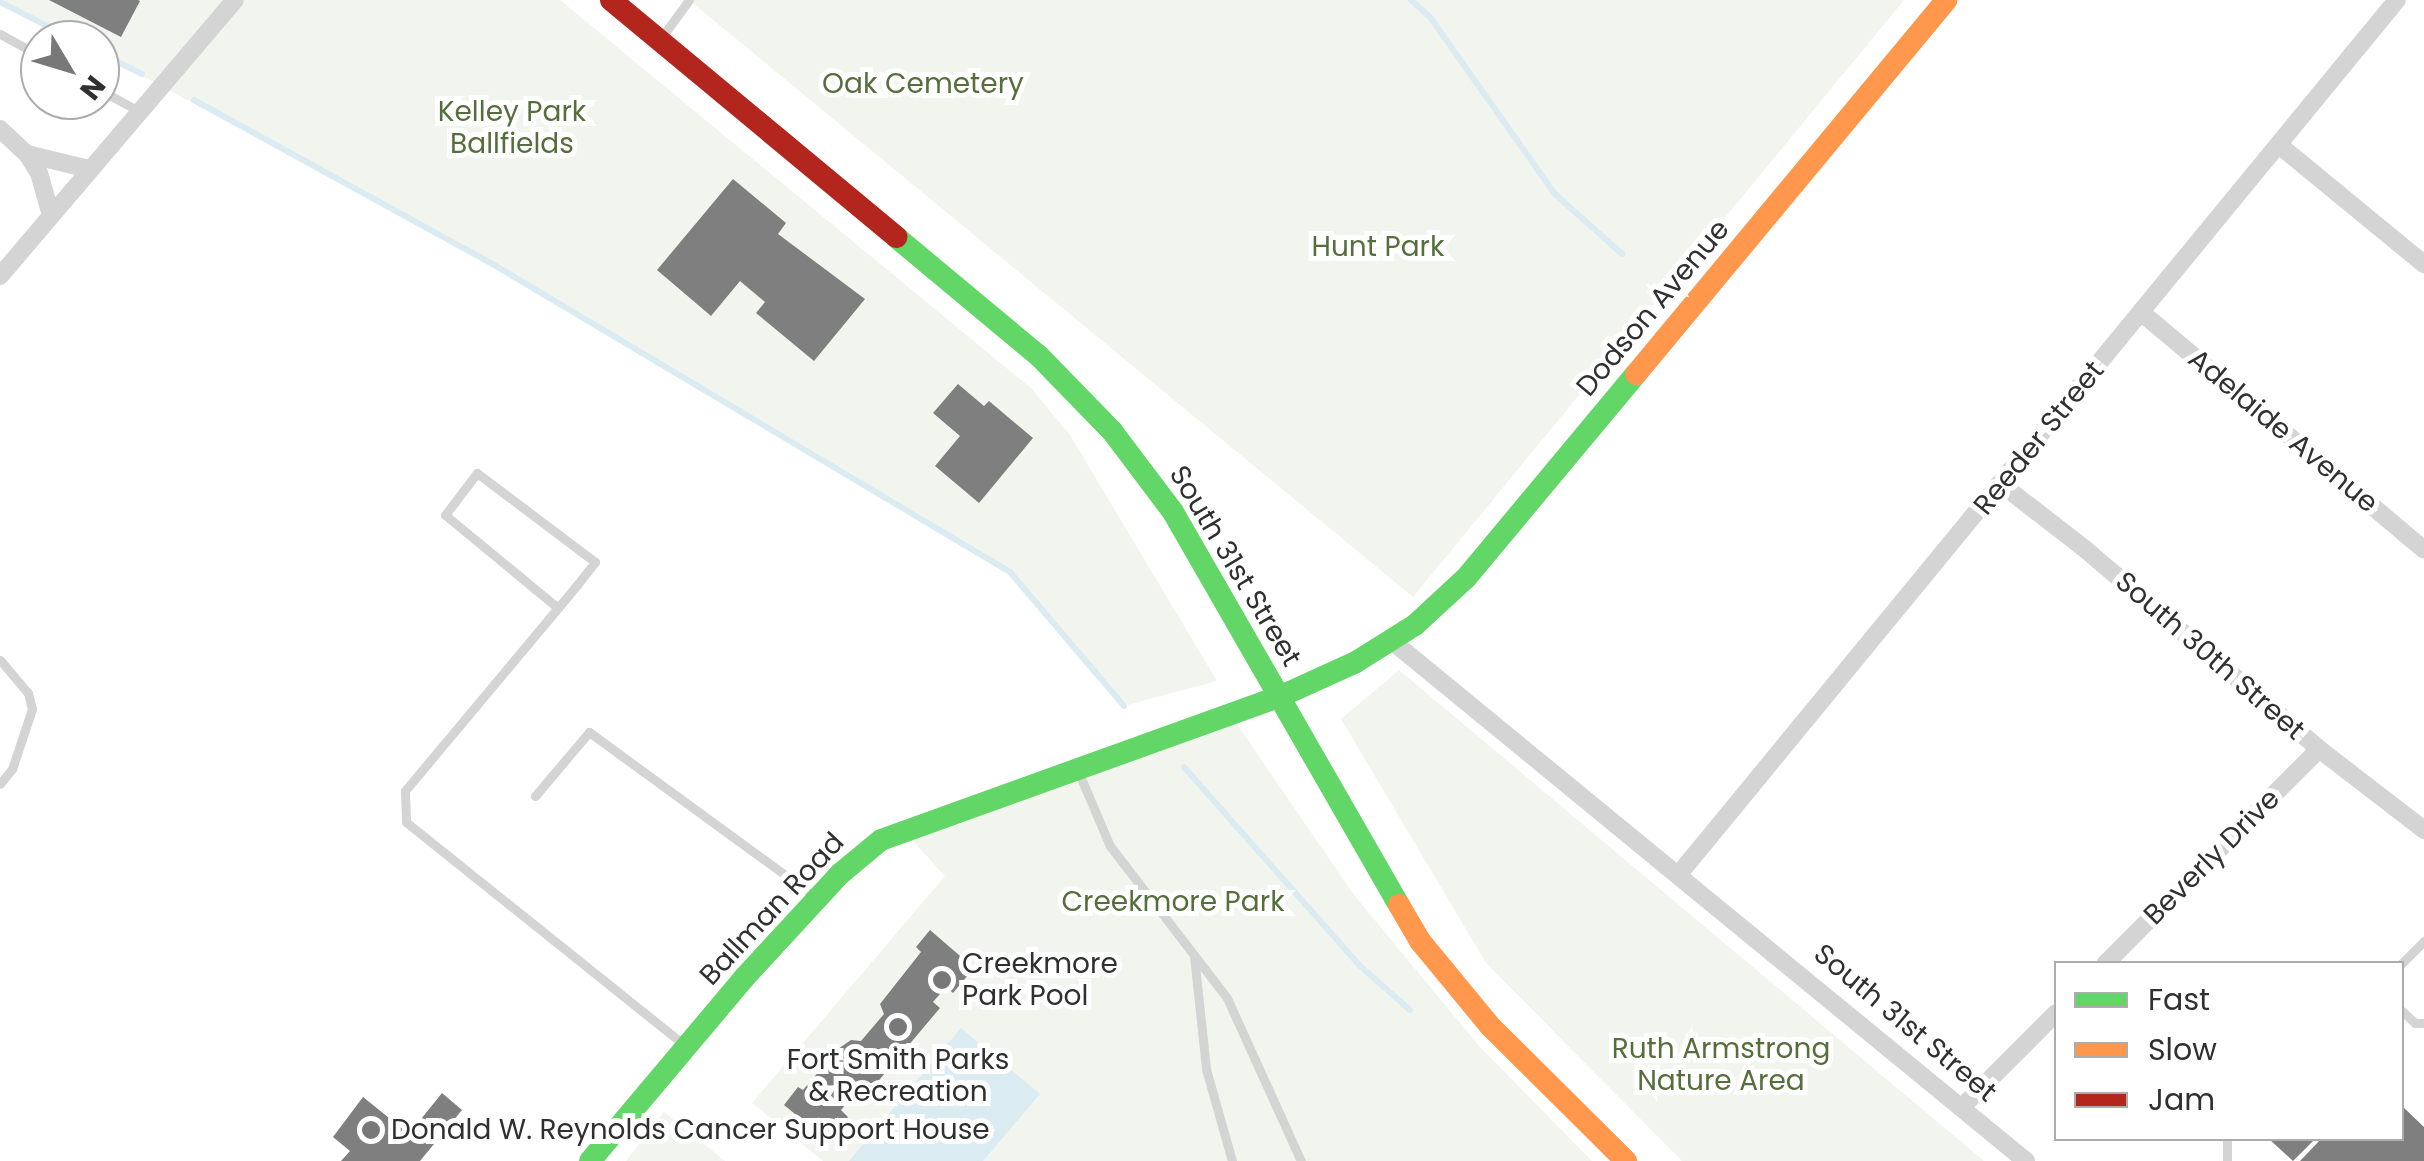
<!DOCTYPE html>
<html>
<head>
<meta charset="utf-8">
<style>
  body { margin:0 }
  #map { position:relative; width:2424px; height:1161px; overflow:hidden; background:#fff; font-family:Poppins,sans-serif }
  div>[style] { position:absolute }
  [style*='--x'] { left:calc(var(--x)*1px); top:calc(var(--y)*1px); width:calc(var(--w)*1px); rotate:calc(var(--a)*1deg) }
  .green>* { inset:0; background:#f2f5ed }
  .water>* { inset:0; background:#daebf2 }
  .stream>* { height:6px; margin:-3px; padding:0 3px; transform-origin:3px; border-radius:3px; background:#daebf2 }
  .building>* { inset:0; background:#7f7f7f }
  .lane>* { height:9px; margin:-4.5px; padding:0 4.5px; transform-origin:4.5px; border-radius:4.5px; background:#d4d4d4 }
  .street>* { height:18px; margin:-9px; padding:0 9px; transform-origin:9px; border-radius:9px; background:#d4d4d4 }
  .fast>* { height:22px; margin:-11px; padding:0 11px; transform-origin:11px; border-radius:11px; background:#63d668 }
  .slow>* { height:22px; margin:-11px; padding:0 11px; transform-origin:11px; border-radius:11px; background:#ff974d }
  .jam>* { height:22px; margin:-11px; padding:0 11px; transform-origin:11px; border-radius:11px; background:#b3261e }
  .dots>* { width:28px; height:28px; translate:-50% -50%; box-sizing:border-box; border:5px solid #fff; border-radius:50% }
  span { translate:-50% -50%; white-space:nowrap; text-align:center; line-height:1.15; -webkit-text-stroke:10px #fff; paint-order:stroke }
  .park-label { font-size:28px; color:#566e3c }
  .street-label { font-size:28px; color:#303030 }
  .poi-label { font-size:28px; color:#303030 }
  .left { translate:0 -50%; text-align:left }
  .legend { position:absolute; left:2054px; top:961px; width:350px; height:180px; box-sizing:border-box; background:#fff; border:2px solid #acacac; margin:0; padding:12px 18px; list-style:none; font-size:30px; color:#303030 }
  .legend li { display:flex; align-items:center; gap:20px; height:50px }
  .legend b { width:50px; border:2px solid #acacac }
  .north { position:absolute; left:20px; top:20px; width:100px; height:100px; box-sizing:border-box; background:#fff; border:2px solid #acacac; border-radius:50%; rotate:128deg; font-size:28px; font-weight:700; line-height:40px; text-align:center; color:#303030 }
  .north::after { content:''; display:block; margin:auto; width:35px; height:45px; background:#787878; clip-path:polygon(50% 0,100% 100%,50% 72%,0 100%) }
</style>
</head>
<body>
<div id="map">
  <div class="green">
    <div style="clip-path:polygon(0 0,560px 0,1032px 389px,1070px 435px,1217px 681px,1124px 706px,1010px 572px,496px 266px,100px 53px,100px 40px,75px 40px)"></div>
    <div style="clip-path:polygon(689px 0,1904px 0,1413px 597px)"></div>
    <div style="clip-path:polygon(1399px 670px,1984px 1161px,1682px 1161px,1486px 963px,1341px 719px)"></div>
    <div style="clip-path:polygon(1230px 714px,1354px 895px,1480px 1047px,1592px 1161px,823px 1161px,752px 1103px,945px 876px,912px 840px)"></div>
    <div style="clip-path:polygon(664px 1112px,725px 1161px,626px 1161px)"></div>
  </div>
  <div class="water">
    <div style="clip-path:polygon(961px 1028px,1040px 1094px,983px 1161px,849px 1161px)"></div>
  </div>
  <div class="stream">
    <div style="--x:1411;--y:0;--w:25;--a:42"></div>
    <div style="--x:1430;--y:17;--w:217;--a:54.8"></div>
    <div style="--x:1555;--y:194;--w:90;--a:41.8"></div>
    <div style="--x:0;--y:2;--w:84;--a:26.9"></div>
    <div style="--x:100;--y:53;--w:47;--a:26.6"></div>
    <div style="--x:194;--y:100;--w:345;--a:28.8"></div>
    <div style="--x:496;--y:266;--w:598;--a:30.77"></div>
    <div style="--x:1010;--y:572;--w:176;--a:49.6"></div>
    <div style="--x:1184;--y:767;--w:264;--a:48.5"></div>
    <div style="--x:1359;--y:965;--w:68;--a:41.4"></div>
  </div>
  <div class="building">
    <div style="clip-path:polygon(49px 0,138px 0,140px 1px,121px 37px)"></div>
    <div style="clip-path:polygon(733px 179px,786px 223px,778px 234px,865px 299px,814px 361px,756px 313px,765px 302px,740px 281px,711px 316px,657px 270px)"></div>
    <div style="clip-path:polygon(958px 384px,984px 406px,989px 401px,1033px 438px,979px 503px,935px 466px,960px 436px,933px 413px)"></div>
    <div style="clip-path:polygon(930px 930px,974px 968px,953px 993px,946px 987px,933px 1002px,940px 1008px,864px 1098px,857px 1092px,841px 1110px,848px 1117px,828px 1141px,784px 1105px,798px 1087px,803px 1090px,838px 1049px,851px 1040px,861px 1041px,884px 1014px,880px 1004px,921px 952px,916px 947px)"></div>
    <div style="clip-path:polygon(442px 1093px,462px 1110px,420px 1161px,341px 1161px,350px 1151px,333px 1137px,363px 1097px,409px 1134px)"></div>
    <div style="clip-path:polygon(2402px 1106px,2424px 1127px,2424px 1161px,2300px 1161px,2322px 1138px,2402px 1138px)"></div>
    <div style="clip-path:polygon(2268px 1138px,2316px 1138px,2293px 1161px)"></div>
  </div>
  <div class="lane">
    <div style="--x:0;--y:34;--w:46;--a:28.8"></div>
    <div style="--x:661;--y:38;--w:47;--a:-53.6"></div>
    <div style="--x:100;--y:90;--w:44;--a:28.3"></div>
    <div style="--x:558;--y:608;--w:146;--a:-140.5"></div>
    <div style="--x:445;--y:515;--w:53;--a:-52.7"></div>
    <div style="--x:477;--y:473;--w:148;--a:37"></div>
    <div style="--x:595;--y:562;--w:29;--a:128"></div>
    <div style="--x:577;--y:585;--w:268;--a:129.9"></div>
    <div style="--x:405;--y:791;--w:31;--a:88"></div>
    <div style="--x:406;--y:822;--w:356;--a:38.7"></div>
    <div style="--x:0;--y:660;--w:43;--a:49.7"></div>
    <div style="--x:28;--y:693;--w:16;--a:76"></div>
    <div style="--x:32;--y:709;--w:63;--a:108.4"></div>
    <div style="--x:12;--y:769;--w:19;--a:129"></div>
    <div style="--x:1078;--y:771;--w:82;--a:66.9"></div>
    <div style="--x:1110;--y:846;--w:192;--a:52.4"></div>
    <div style="--x:1227;--y:998;--w:179;--a:65.6"></div>
    <div style="--x:535;--y:796;--w:84;--a:-49.8"></div>
    <div style="--x:589;--y:732;--w:280;--a:36.1"></div>
    <div style="--x:1194;--y:956;--w:114;--a:83.9"></div>
    <div style="--x:1206;--y:1069;--w:96;--a:74.2"></div>
    <div style="--x:2401;--y:964;--w:33;--a:-45"></div>
    <div style="--x:2402;--y:1011;--w:18;--a:43"></div>
    <div style="--x:2415;--y:1023;--w:9;--a:0"></div>
    <div style="--x:2227;--y:1161;--w:23;--a:-90"></div>
  </div>
  <div class="street">
    <div style="--x:0;--y:129;--w:37;--a:43"></div>
    <div style="--x:27;--y:154;--w:64;--a:13.6"></div>
    <div style="--x:2279;--y:145;--w:188;--a:39.4"></div>
    <div style="--x:27;--y:154;--w:22;--a:58"></div>
    <div style="--x:39;--y:173;--w:44;--a:74.1"></div>
    <div style="--x:0;--y:276;--w:362;--a:-49.6"></div>
    <div style="--x:2142;--y:313;--w:368;--a:40"></div>
    <div style="--x:2001;--y:484;--w:106;--a:37.7"></div>
    <div style="--x:2085;--y:549;--w:308;--a:40.5"></div>
    <div style="--x:2319;--y:749;--w:133;--a:37.6"></div>
    <div style="--x:1392;--y:641;--w:820;--a:39.36"></div>
    <div style="--x:1679;--y:874;--w:1131;--a:-50.6"></div>
    <div style="--x:2105;--y:964;--w:303;--a:-45.1"></div>
    <div style="--x:1961;--y:1108;--w:134;--a:-45"></div>
  </div>
  <div class="fast">
    <div style="--x:896;--y:237;--w:186;--a:39.8"></div>
    <div style="--x:1039;--y:356;--w:105;--a:45.8"></div>
    <div style="--x:1112;--y:431;--w:101;--a:53"></div>
    <div style="--x:1173;--y:512;--w:453;--a:60.1"></div>
    <div style="--x:590;--y:1161;--w:239;--a:-49.9"></div>
    <div style="--x:744;--y:978;--w:142;--a:-47.3"></div>
    <div style="--x:840;--y:874;--w:53;--a:-39.7"></div>
    <div style="--x:881;--y:840;--w:423;--a:-19.8"></div>
    <div style="--x:1279;--y:697;--w:85;--a:-24.4"></div>
    <div style="--x:1356;--y:662;--w:70;--a:-32.1"></div>
    <div style="--x:1415;--y:625;--w:69;--a:-42.7"></div>
    <div style="--x:1466;--y:578;--w:266;--a:-50.2"></div>
  </div>
  <div class="slow">
    <div style="--x:1636;--y:374;--w:486;--a:-50.3"></div>
    <div style="--x:1399;--y:905;--w:42;--a:59.7"></div>
    <div style="--x:1420;--y:941;--w:110;--a:50.5"></div>
    <div style="--x:1490;--y:1026;--w:192;--a:44.8"></div>
  </div>
  <div class="jam">
    <div style="--x:611;--y:0;--w:371;--a:39.7"></div>
  </div>
  <div class="dots">
    <div style="left:942px;top:980px;background:#787878"></div>
    <div style="left:898px;top:1027px;background:#787878"></div>
    <div style="left:371px;top:1130px;background:#787878"></div>
  </div>
  <div class="park-label">
    <span style="left:923px;top:84px">Oak Cemetery</span>
    <span style="left:512px;top:128px">Kelley Park<br>Ballfields</span>
    <span style="left:1378px;top:247px">Hunt Park</span>
    <span style="left:1173px;top:902px">Creekmore Park</span>
    <span style="left:1721px;top:1065px">Ruth Armstrong<br>Nature Area</span>
  </div>
  <div class="street-label">
    <span style="left:1653px;top:308px;rotate:-50deg">Dodson Avenue</span>
    <span style="left:2283px;top:431px;rotate:40deg">Adelaide Avenue</span>
    <span style="left:2039px;top:438px;rotate:-51deg">Reeder Street</span>
    <span style="left:1235px;top:566px;rotate:59deg">South 31st Street</span>
    <span style="left:2210px;top:656px;rotate:41deg">South 30th Street</span>
    <span style="left:2212px;top:857px;rotate:-45deg">Beverly Drive</span>
    <span style="left:772px;top:909px;rotate:-47deg">Ballman Road</span>
    <span style="left:1905px;top:1023px;rotate:40deg">South 31st Street</span>
  </div>
  <div class="poi-label">
    <span class="left" style="left:962px;top:980px">Creekmore<br>Park Pool</span>
    <span style="left:898px;top:1076px">Fort Smith Parks<br>&amp; Recreation</span>
    <span class="left" style="left:391px;top:1130px">Donald W. Reynolds Cancer Support House</span>
  </div>
  <ul class="legend">
  <li><b style="height:12px;background:#63d668"></b>Fast</li>
  <li><b style="height:12px;background:#ff974d"></b>Slow</li>
  <li><b style="height:12px;background:#b3261e"></b>Jam</li>
  </ul>
  <div class="north">N</div>
</div>
</body>
</html>
